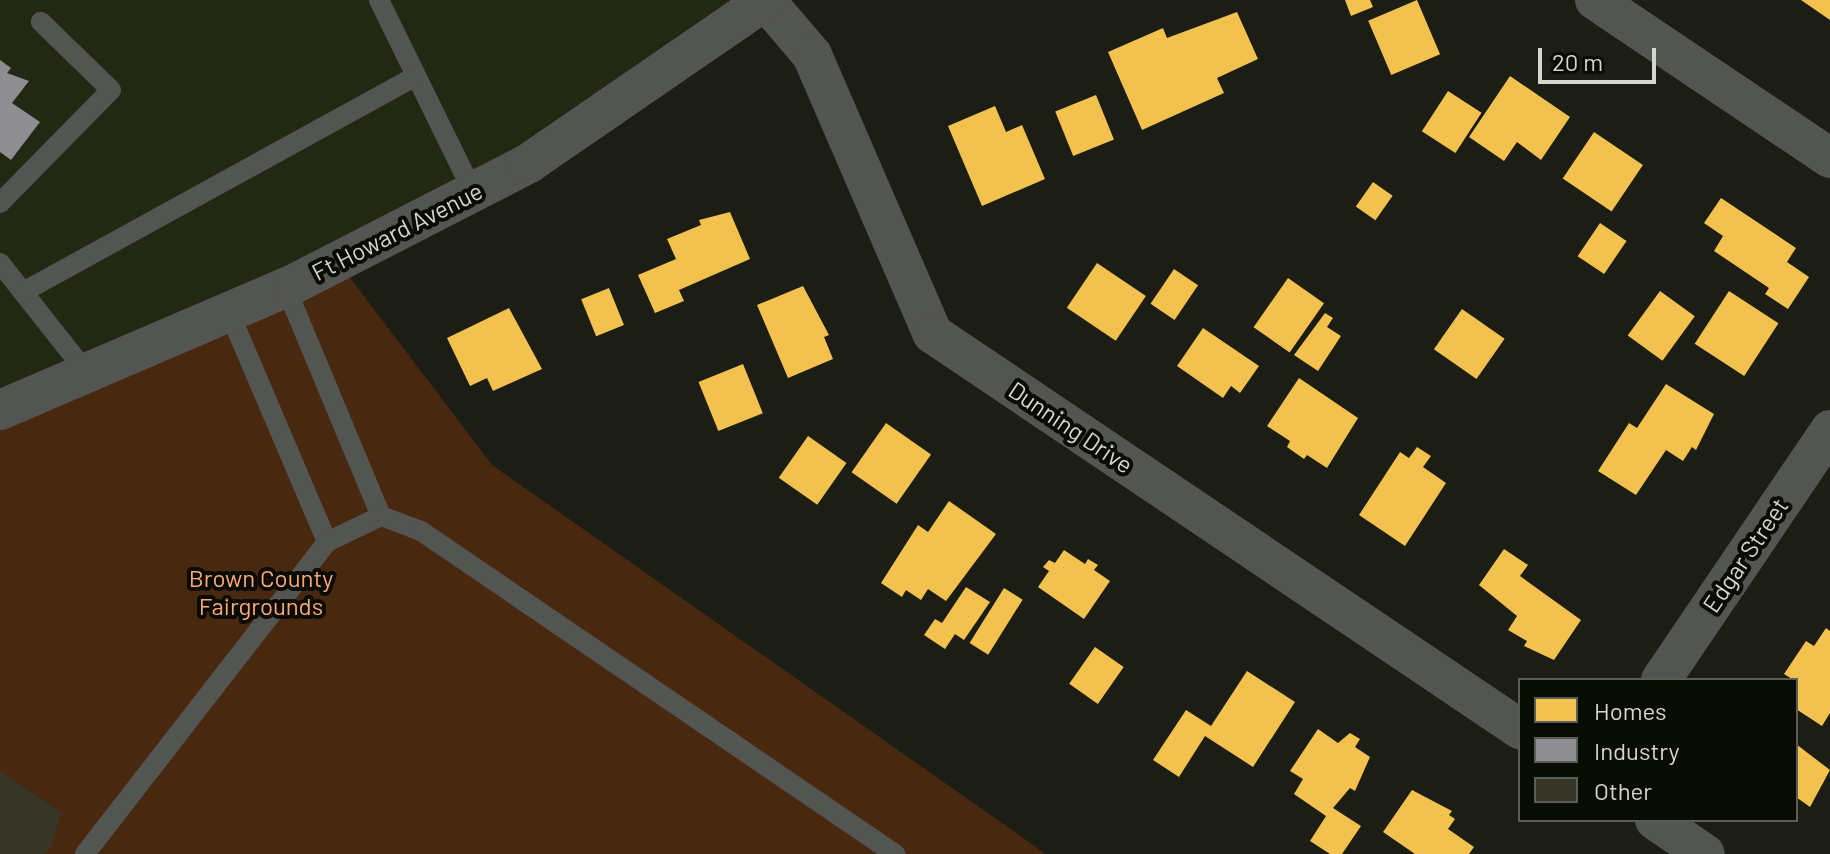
<!DOCTYPE html>
<html>
<head>
<meta charset="utf-8">
<style>
  body { margin:0 }
  #map { position:relative; width:1830px; height:854px; overflow:hidden; background:#1c1e16; font-family:Barlow,sans-serif }
  div>[style] { position:absolute }
  [style*='--x'] { left:calc(var(--x)*1px); top:calc(var(--y)*1px); width:calc(var(--w)*1px); rotate:calc(var(--a)*1deg) }
  .built>* { inset:0; background:#232813 }
  .green>* { inset:0; background:#492810 }
  .homes>* { inset:0; background:#f2c14e; transform-origin:0 0 }
  .industry>* { inset:0; background:#8d8d92 }
  .building>* { inset:0; background:#373527 }
  .service>* { height:20px; margin:-10px; padding:0 10px; transform-origin:10px; border-radius:10px; background:#535552 }
  .minor>* { height:40px; margin:-20px; padding:0 20px; transform-origin:20px; border-radius:20px; background:#535552 }
  span { translate:-50% -50%; white-space:nowrap; text-align:center; line-height:1.15; -webkit-text-stroke:8px #090b05; paint-order:stroke }
  .street-label { font-size:24px; color:#d4d7cc }
  .park-label { font-size:24px; color:#ffaa72 }
  .legend { position:absolute; left:1518px; top:678px; width:280px; height:144px; box-sizing:border-box; background:#090b05; border:2px solid #5a5d55; margin:0; padding:10px 14px; list-style:none; font-size:24px; color:#d4d7cc }
  .legend li { display:flex; align-items:center; gap:16px; height:40px }
  .legend b { width:40px; border:2px solid #5a5d55 }
  .scale { position:absolute; left:1538px; top:48px; width:118px; height:36px; box-sizing:border-box; border:4px solid #d4d7cc; border-top:0; padding-left:10px; font-size:24px; line-height:28px; white-space:nowrap; color:#d4d7cc; -webkit-text-stroke:6px #090b05; paint-order:stroke }
</style>
</head>
<body>
<div id="map">
  <div class="built">
    <div style="clip-path:polygon(0 0,766px 0,529px 163px,0 410px)"></div>
  </div>
  <div class="green">
    <div style="clip-path:polygon(338px 262px,492px 465px,1046px 854px,0 854px,0 410px)"></div>
  </div>
  <div class="homes">
    <div style="clip-path:polygon(1345px 0,1370px 0,1373px 7px,1351px 16px)"></div>
    <div style="left:1417px;top:0;width:59px;height:53px;rotate:67deg"></div>
    <div style="clip-path:polygon(1793px 0,1830px 0,1830px 20px,1801px 0)"></div>
    <div style="clip-path:polygon(1237px 12px,1258px 59px,1217px 78px,1224px 93px,1142px 130px,1108px 52px,1163px 28px,1167px 38px)"></div>
    <div style="clip-path:polygon(1510px 76px,1570px 117px,1541px 160px,1517px 142px,1504px 161px,1469px 137px)"></div>
    <div style="left:1448px;top:91px;width:40px;height:48px;rotate:33deg"></div>
    <div style="left:1096px;top:95px;width:48px;height:44px;rotate:68deg"></div>
    <div style="clip-path:polygon(995px 106px,1006px 132px,1022px 125px,1045px 179px,982px 206px,948px 126px)"></div>
    <div style="left:1594px;top:132px;width:59px;height:56px;rotate:34deg"></div>
    <div style="left:1373px;top:182px;width:24px;height:30px;rotate:35deg"></div>
    <div style="clip-path:polygon(1721px 198px,1796px 248px,1787px 262px,1809px 277px,1788px 309px,1765px 294px,1769px 288px,1714px 251px,1723px 236px,1704px 223px)"></div>
    <div style="clip-path:polygon(730px 212px,750px 259px,679px 290px,684px 301px,655px 313px,638px 275px,676px 259px,667px 239px,701px 225px,699px 220px)"></div>
    <div style="left:1600px;top:223px;width:32px;height:40px;rotate:34deg"></div>
    <div style="left:1097px;top:263px;width:59px;height:54px;rotate:34deg"></div>
    <div style="left:1174px;top:269px;width:29px;height:42px;rotate:34deg"></div>
    <div style="left:1288px;top:278px;width:44px;height:60px;rotate:35deg"></div>
    <div style="clip-path:polygon(803px 286px,829px 335px,824px 337px,833px 359px,788px 378px,757px 305px)"></div>
    <div style="left:609px;top:288px;width:40px;height:30px;rotate:68deg"></div>
    <div style="left:1660px;top:291px;width:43px;height:55px;rotate:36deg"></div>
    <div style="left:1729px;top:291px;width:59px;height:63px;rotate:33deg"></div>
    <div style="clip-path:polygon(509px 308px,542px 369px,493px 391px,487px 378px,470px 386px,447px 338px)"></div>
    <div style="left:1462px;top:309px;width:52px;height:49px;rotate:35deg"></div>
    <div style="clip-path:polygon(1325px 313px,1333px 318px,1327px 327px,1341px 336px,1318px 371px,1294px 355px)"></div>
    <div style="clip-path:polygon(1203px 328px,1259px 366px,1240px 393px,1231px 386px,1223px 398px,1177px 366px)"></div>
    <div style="left:743px;top:364px;width:53px;height:48px;rotate:68deg"></div>
    <div style="clip-path:polygon(1299px 378px,1358px 418px,1327px 468px,1307px 455px,1304px 459px,1287px 447px,1290px 441px,1267px 426px)"></div>
    <div style="clip-path:polygon(1666px 384px,1714px 414px,1696px 450px,1692px 447px,1683px 461px,1666px 450px,1636px 495px,1598px 471px,1629px 423px,1637px 428px)"></div>
    <div style="left:886px;top:423px;width:55px;height:60px;rotate:35deg"></div>
    <div style="left:808px;top:436px;width:47px;height:51px;rotate:35deg"></div>
    <div style="clip-path:polygon(1417px 447px,1431px 456px,1423px 467px,1446px 483px,1405px 546px,1359px 515px,1400px 452px,1409px 458px)"></div>
    <div style="clip-path:polygon(949px 501px,996px 534px,946px 601px,928px 589px,921px 600px,906px 590px,902px 597px,881px 583px,918px 525px,928px 532px)"></div>
    <div style="clip-path:polygon(1504px 549px,1528px 565px,1520px 576px,1581px 620px,1554px 660px,1524px 646px,1527px 641px,1508px 630px,1517px 616px,1479px 585px)"></div>
    <div style="clip-path:polygon(1064px 550px,1085px 564px,1088px 559px,1098px 565px,1094px 570px,1110px 581px,1084px 619px,1038px 587px,1049px 571px,1043px 567px,1049px 560px,1055px 563px)"></div>
    <div style="clip-path:polygon(966px 587px,990px 602px,964px 640px,955px 634px,945px 649px,924px 635px,935px 619px,942px 623px)"></div>
    <div style="left:1004px;top:588px;width:22px;height:65px;rotate:32deg"></div>
    <div style="clip-path:polygon(1826px 628px,1830px 631px,1830px 713px,1822px 726px,1796px 709px,1797px 682px,1784px 674px,1806px 641px,1814px 646px)"></div>
    <div style="left:1095px;top:647px;width:35px;height:45px;rotate:35deg"></div>
    <div style="clip-path:polygon(1247px 671px,1295px 702px,1253px 767px,1205px 736px,1179px 777px,1153px 760px,1186px 710px,1211px 726px)"></div>
    <div style="clip-path:polygon(1318px 729px,1338px 743px,1350px 733px,1360px 739px,1355px 747px,1370px 757px,1355px 791px,1350px 788px,1333px 808px,1361px 826px,1342px 854px,1330px 854px,1310px 841px,1326px 816px,1294px 794px,1303px 779px,1290px 771px)"></div>
    <div style="clip-path:polygon(1796px 744px,1830px 770px,1810px 807px,1796px 797px)"></div>
    <div style="clip-path:polygon(1412px 790px,1452px 811px,1449px 815px,1455px 819px,1448px 829px,1474px 847px,1469px 854px,1415px 854px,1383px 832px)"></div>
  </div>
  <div class="industry">
    <div style="clip-path:polygon(0 60px,11px 68px,7px 73px,29px 81px,12px 103px,40px 122px,11px 160px,0 152px)"></div>
  </div>
  <div class="building">
    <div style="clip-path:polygon(0 771px,61px 812px,51px 848px,43px 854px,0 854px)"></div>
  </div>
  <div class="service">
    <div style="--x:379;--y:0;--w:214;--a:63.9"></div>
    <div style="--x:0;--y:203;--w:158;--a:-45.5"></div>
    <div style="--x:111;--y:90;--w:98;--a:-135.8"></div>
    <div style="--x:0;--y:263;--w:140;--a:51.7"></div>
    <div style="--x:286;--y:288;--w:247;--a:67.4"></div>
    <div style="--x:23;--y:292;--w:448;--a:-28.8"></div>
    <div style="--x:229;--y:312;--w:250;--a:66.9"></div>
    <div style="--x:85;--y:854;--w:395;--a:-52.2"></div>
    <div style="--x:327;--y:542;--w:60;--a:-25.7"></div>
    <div style="--x:381;--y:516;--w:43;--a:20.6"></div>
    <div style="--x:421;--y:531;--w:574;--a:34.27"></div>
  </div>
  <div class="minor">
    <div style="--x:1595;--y:0;--w:283;--a:33.9"></div>
    <div style="--x:766;--y:1;--w:71;--a:49.6"></div>
    <div style="--x:812;--y:55;--w:304;--a:66.6"></div>
    <div style="--x:933;--y:334;--w:708;--a:33.94"></div>
    <div style="--x:0;--y:410;--w:318;--a:-23.2"></div>
    <div style="--x:292;--y:285;--w:267;--a:-27.2"></div>
    <div style="--x:529;--y:163;--w:288;--a:-34.5"></div>
    <div style="--x:1661;--y:680;--w:302;--a:-55.9"></div>
    <div style="--x:1655;--y:820;--w:60;--a:34.2"></div>
  </div>
  <div class="street-label">
    <span style="left:397px;top:231px;rotate:-27deg">Ft Howard Avenue</span>
    <span style="left:1071px;top:427px;rotate:34deg">Dunning Drive</span>
    <span style="left:1745px;top:555px;rotate:-56deg">Edgar Street</span>
  </div>
  <div class="park-label">
    <span style="left:261px;top:592px">Brown County<br>Fairgrounds</span>
  </div>
  <ul class="legend">
  <li><b style="height:22px;background:#f2c14e"></b>Homes</li>
  <li><b style="height:22px;background:#8d8d92"></b>Industry</li>
  <li><b style="height:22px;background:#373527"></b>Other</li>
  </ul>
  <div class="scale">20 m</div>
</div>
</body>
</html>
